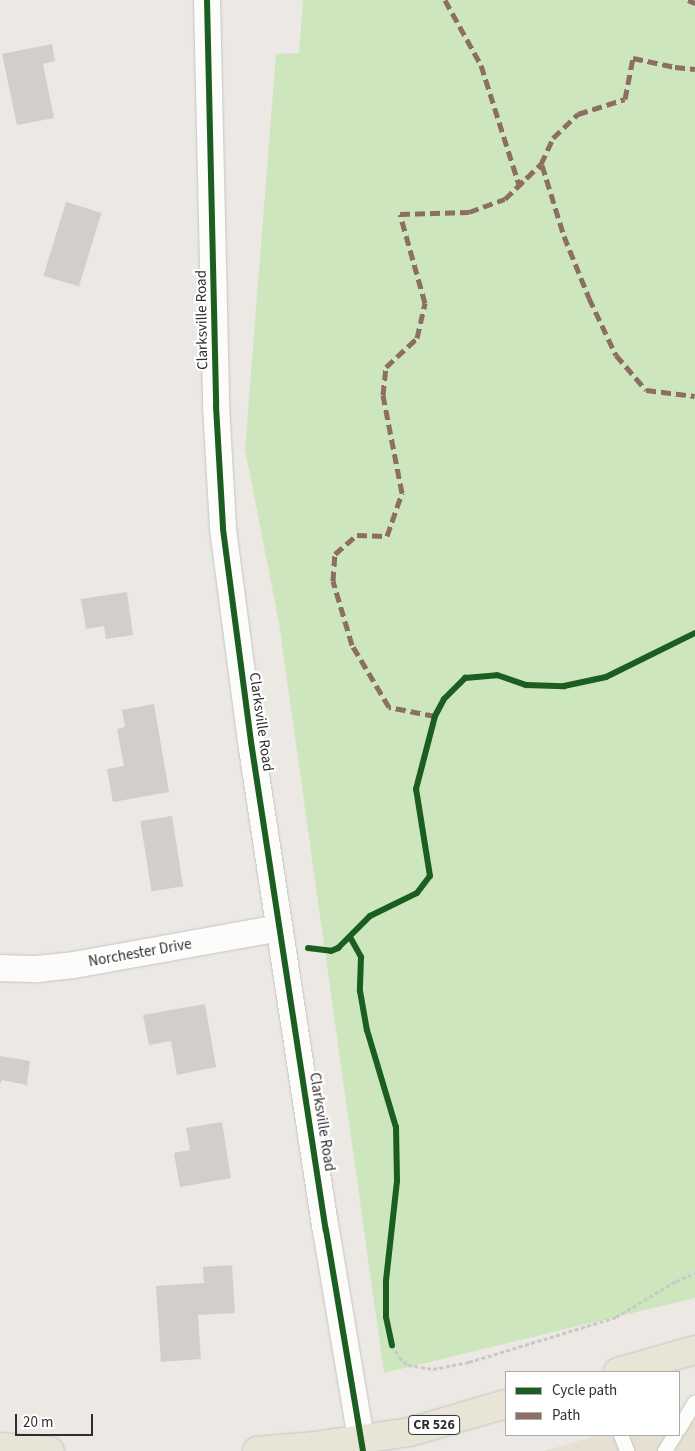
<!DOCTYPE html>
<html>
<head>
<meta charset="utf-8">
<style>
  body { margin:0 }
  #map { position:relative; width:695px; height:1451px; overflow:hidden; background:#ece8e4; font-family:"Source Sans 3",sans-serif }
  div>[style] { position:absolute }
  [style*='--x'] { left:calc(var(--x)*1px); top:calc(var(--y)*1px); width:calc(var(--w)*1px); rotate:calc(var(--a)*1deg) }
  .education>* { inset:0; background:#e6e0d3 }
  .green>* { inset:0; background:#cee6be }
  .building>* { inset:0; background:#d1cecb; transform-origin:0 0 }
  .path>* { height:3px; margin-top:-1.5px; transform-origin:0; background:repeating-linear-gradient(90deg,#c9c9c8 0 4px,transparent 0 6.5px) }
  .roads { filter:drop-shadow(0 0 1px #c5c4c5) drop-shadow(0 0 1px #c5c4c5) }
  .lane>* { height:14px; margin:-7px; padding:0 7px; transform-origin:7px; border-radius:7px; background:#fcfcfb }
  .street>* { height:26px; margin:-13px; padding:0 13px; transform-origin:13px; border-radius:13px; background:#fcfcfb }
  .primary>* { height:28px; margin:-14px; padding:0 14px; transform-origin:14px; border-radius:14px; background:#e8e4d6 }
  .quiet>* { height:5px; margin-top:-2.5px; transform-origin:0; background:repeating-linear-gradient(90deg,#8d6e63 0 10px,transparent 0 15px) }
  .cycleway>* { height:6px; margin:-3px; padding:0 3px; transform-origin:3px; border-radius:3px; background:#1b5e20 }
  span { translate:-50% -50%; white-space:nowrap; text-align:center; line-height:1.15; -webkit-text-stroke:4.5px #fff; paint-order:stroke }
  .shield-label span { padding:1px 4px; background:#fff; border:1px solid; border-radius:4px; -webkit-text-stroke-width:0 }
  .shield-label { font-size:14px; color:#2e2e2e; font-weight:700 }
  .street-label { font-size:15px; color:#2e2e2e }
  .legend { position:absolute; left:505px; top:1371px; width:175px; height:65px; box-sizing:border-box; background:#fff; border:1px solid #ababab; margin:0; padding:6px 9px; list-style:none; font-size:15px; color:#2e2e2e }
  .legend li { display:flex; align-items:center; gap:10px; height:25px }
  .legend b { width:25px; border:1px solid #ababab }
  .scale { position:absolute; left:15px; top:1414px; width:78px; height:22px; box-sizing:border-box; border:2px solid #2e2e2e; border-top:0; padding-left:6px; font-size:15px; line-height:18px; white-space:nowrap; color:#2e2e2e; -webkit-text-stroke:4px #fff; paint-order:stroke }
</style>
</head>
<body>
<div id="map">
  <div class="education">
    <div style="clip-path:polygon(695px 1407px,695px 1451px,544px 1451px,599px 1435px,679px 1435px,679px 1411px)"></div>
  </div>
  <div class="green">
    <div style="clip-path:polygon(303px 0,695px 0,695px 1298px,384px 1373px,279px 623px,245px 449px,276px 54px,299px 53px)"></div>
  </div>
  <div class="building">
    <div style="clip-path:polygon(52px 44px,55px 61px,43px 64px,54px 118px,17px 125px,2px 54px)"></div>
    <div style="left:66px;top:202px;width:37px;height:77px;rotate:17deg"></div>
    <div style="clip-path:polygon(127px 592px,133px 635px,106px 639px,104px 626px,86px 629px,81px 599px)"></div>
    <div style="clip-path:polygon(154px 704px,169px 792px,113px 802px,107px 769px,124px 766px,117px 729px,125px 727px,122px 710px)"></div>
    <div style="left:172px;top:816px;width:71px;height:32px;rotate:81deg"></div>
    <div style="clip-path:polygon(205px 1004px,216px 1067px,177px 1075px,171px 1041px,149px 1045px,143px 1015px)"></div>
    <div style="clip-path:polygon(0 1056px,30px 1061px,27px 1085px,2px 1080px,0 1084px)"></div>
    <div style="clip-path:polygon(222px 1122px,231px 1178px,180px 1187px,174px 1153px,190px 1150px,186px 1128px)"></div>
    <div style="clip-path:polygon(232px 1265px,235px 1313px,198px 1315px,201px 1359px,161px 1362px,156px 1286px,204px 1283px,203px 1267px)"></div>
  </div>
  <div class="path">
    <div style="--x:392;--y:1345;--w:14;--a:60"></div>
    <div style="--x:399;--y:1357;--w:12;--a:42"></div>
    <div style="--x:408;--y:1365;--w:25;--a:9"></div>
    <div style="--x:433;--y:1369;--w:37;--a:-11"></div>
    <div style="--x:469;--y:1362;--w:154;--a:-17"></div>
    <div style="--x:616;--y:1317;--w:70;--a:-31"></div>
    <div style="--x:676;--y:1281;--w:21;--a:-23"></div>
  </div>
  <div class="roads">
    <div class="lane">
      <div style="--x:679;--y:1429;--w:31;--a:-59"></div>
      <div style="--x:621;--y:1435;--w:17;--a:69"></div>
      <div style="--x:665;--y:1451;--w:19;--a:-58"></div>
    </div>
    <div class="street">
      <div style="--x:207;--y:0;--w:406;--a:88.7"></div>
      <div style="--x:216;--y:406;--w:123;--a:86.7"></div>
      <div style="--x:223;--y:529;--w:215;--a:82.5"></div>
      <div style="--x:251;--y:742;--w:494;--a:81.3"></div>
      <div style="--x:326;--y:1230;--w:213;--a:80.5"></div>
      <div style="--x:0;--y:968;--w:37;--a:2"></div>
      <div style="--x:37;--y:969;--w:37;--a:-6"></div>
      <div style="--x:74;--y:965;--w:208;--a:-10.2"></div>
    </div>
    <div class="primary">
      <div style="--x:618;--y:1372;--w:80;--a:-15.9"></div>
      <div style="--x:0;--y:1447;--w:50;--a:4.6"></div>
      <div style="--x:257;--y:1451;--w:57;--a:-5"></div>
      <div style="--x:314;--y:1446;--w:97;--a:-8.3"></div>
      <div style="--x:410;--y:1432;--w:100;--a:-16.3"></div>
    </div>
  </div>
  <div class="quiet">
    <div style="--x:445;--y:0;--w:74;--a:61"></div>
    <div style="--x:481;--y:65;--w:126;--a:72.4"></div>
    <div style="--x:519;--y:185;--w:6;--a:-45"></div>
    <div style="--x:688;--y:0;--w:8;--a:23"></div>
    <div style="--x:538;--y:168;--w:5;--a:-37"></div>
    <div style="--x:542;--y:165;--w:74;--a:72.8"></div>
    <div style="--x:564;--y:236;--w:67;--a:68"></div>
    <div style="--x:589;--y:298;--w:63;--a:64.7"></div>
    <div style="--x:616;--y:355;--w:46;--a:49.4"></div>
    <div style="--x:646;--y:390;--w:49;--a:7"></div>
    <div style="--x:435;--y:716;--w:47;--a:-168.9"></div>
    <div style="--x:389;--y:707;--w:72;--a:-120.8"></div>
    <div style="--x:352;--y:645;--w:67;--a:-106.5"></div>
    <div style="--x:333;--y:581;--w:27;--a:-86"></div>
    <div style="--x:335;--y:554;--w:29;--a:-41"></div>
    <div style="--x:357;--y:535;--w:30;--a:2"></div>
    <div style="--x:387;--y:536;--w:46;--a:-70.8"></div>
    <div style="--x:402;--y:493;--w:100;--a:-101"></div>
    <div style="--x:383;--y:395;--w:28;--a:-84"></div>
    <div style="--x:386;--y:367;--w:42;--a:-43.1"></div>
    <div style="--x:417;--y:338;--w:36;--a:-77"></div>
    <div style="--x:425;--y:303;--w:92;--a:-105.7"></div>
    <div style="--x:400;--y:214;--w:69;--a:-1.7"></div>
    <div style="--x:469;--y:212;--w:38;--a:-20"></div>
    <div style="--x:505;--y:199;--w:50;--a:-44.2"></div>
    <div style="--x:541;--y:164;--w:29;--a:-65"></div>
    <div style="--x:553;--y:138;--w:35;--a:-44"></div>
    <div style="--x:578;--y:114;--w:49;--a:-17.7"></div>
    <div style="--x:625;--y:99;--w:42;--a:-79"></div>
    <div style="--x:633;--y:58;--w:43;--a:12.1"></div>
    <div style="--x:675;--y:67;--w:20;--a:6"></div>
  </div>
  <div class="cycleway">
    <div style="--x:207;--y:0;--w:406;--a:88.7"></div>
    <div style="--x:216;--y:406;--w:123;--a:86.7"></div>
    <div style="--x:223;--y:529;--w:215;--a:82.5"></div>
    <div style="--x:251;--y:742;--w:494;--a:81.3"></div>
    <div style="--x:326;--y:1230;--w:224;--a:80.5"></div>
    <div style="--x:350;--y:937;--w:23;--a:61"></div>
    <div style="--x:361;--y:957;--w:34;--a:92"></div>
    <div style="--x:360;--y:991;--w:40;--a:80"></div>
    <div style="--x:367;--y:1030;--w:101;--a:73.4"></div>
    <div style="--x:396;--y:1127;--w:54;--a:88.9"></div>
    <div style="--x:397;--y:1181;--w:101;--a:96.3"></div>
    <div style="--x:386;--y:1281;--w:36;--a:90"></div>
    <div style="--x:386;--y:1317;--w:29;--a:78"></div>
    <div style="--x:308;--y:948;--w:23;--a:7"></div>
    <div style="--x:331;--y:951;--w:8;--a:-23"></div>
    <div style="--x:338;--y:948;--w:45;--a:-45"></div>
    <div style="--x:370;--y:916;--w:52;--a:-26.1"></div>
    <div style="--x:417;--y:893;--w:21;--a:-53"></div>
    <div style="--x:430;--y:876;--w:88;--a:-99.1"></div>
    <div style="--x:416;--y:789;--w:75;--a:-75.4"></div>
    <div style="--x:435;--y:716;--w:19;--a:-62"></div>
    <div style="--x:444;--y:699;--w:30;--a:-45"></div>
    <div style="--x:465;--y:678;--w:32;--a:-5"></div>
    <div style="--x:497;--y:675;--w:31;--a:19"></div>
    <div style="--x:526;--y:685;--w:38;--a:2"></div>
    <div style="--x:564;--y:686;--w:43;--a:-12.1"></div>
    <div style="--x:606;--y:677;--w:99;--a:-26.3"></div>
  </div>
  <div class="shield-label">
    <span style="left:434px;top:1425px">CR 526</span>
  </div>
  <div class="street-label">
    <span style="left:202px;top:320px;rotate:-91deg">Clarksville Road</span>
    <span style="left:261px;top:722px;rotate:82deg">Clarksville Road</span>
    <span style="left:140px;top:953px;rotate:-10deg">Norchester Drive</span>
    <span style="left:322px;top:1122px;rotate:81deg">Clarksville Road</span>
  </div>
  <ul class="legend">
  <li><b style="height:6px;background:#1b5e20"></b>Cycle path</li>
  <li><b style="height:6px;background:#8d6e63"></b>Path</li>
  </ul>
  <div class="scale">20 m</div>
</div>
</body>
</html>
